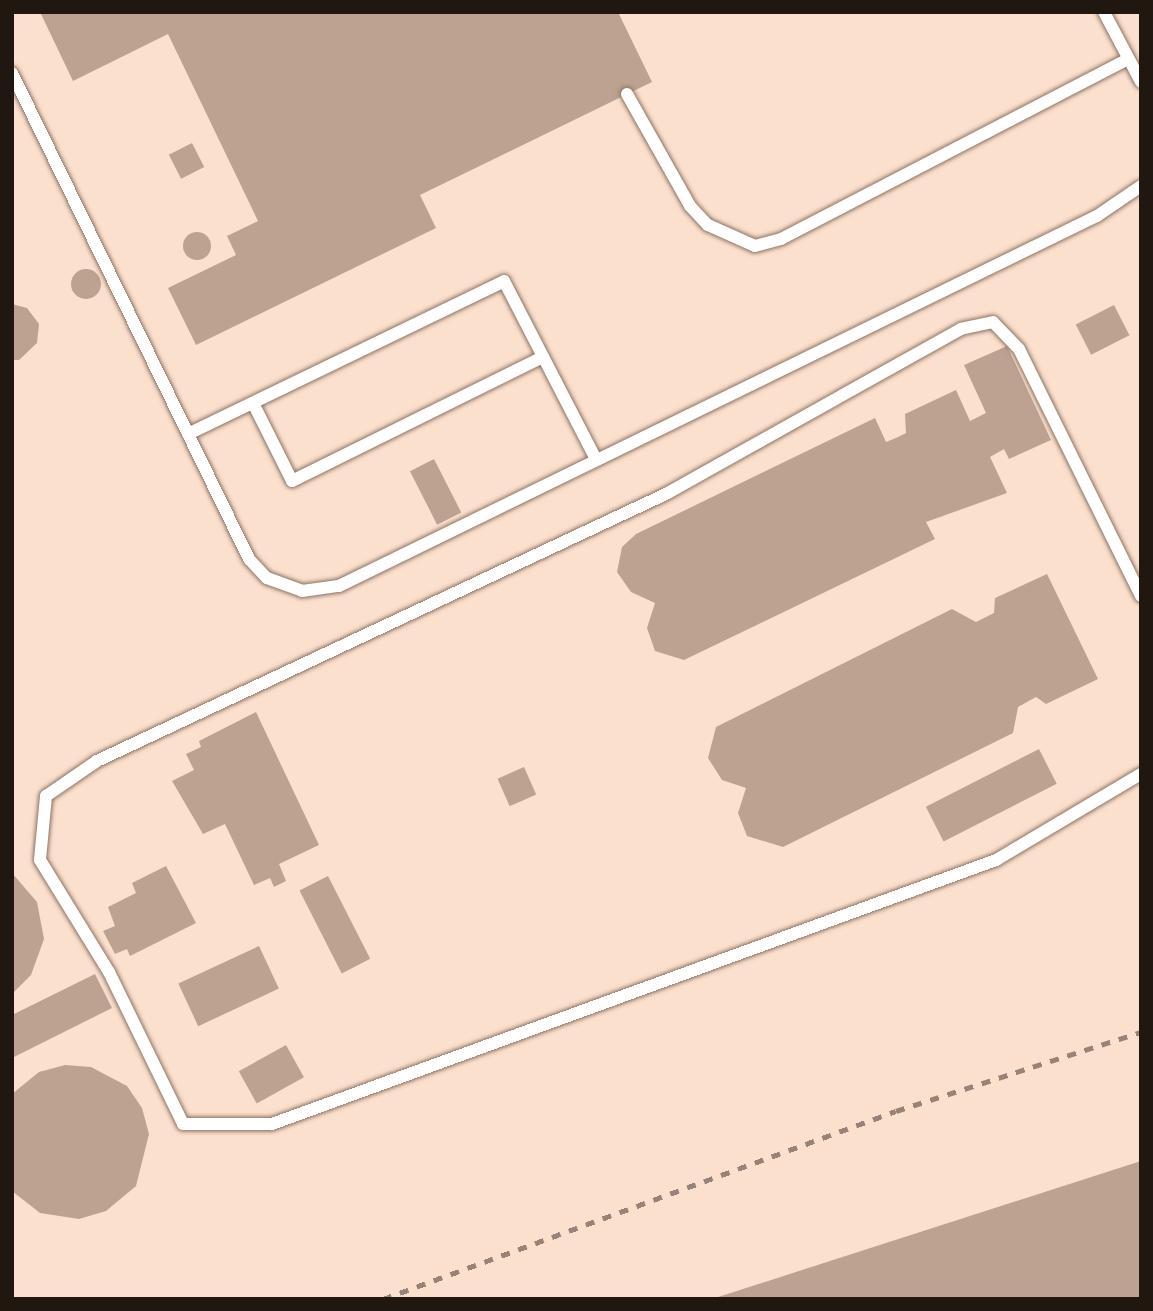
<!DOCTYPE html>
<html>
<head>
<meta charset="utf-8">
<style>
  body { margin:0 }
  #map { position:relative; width:1153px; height:1311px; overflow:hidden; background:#fce0ce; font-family:Cabin,sans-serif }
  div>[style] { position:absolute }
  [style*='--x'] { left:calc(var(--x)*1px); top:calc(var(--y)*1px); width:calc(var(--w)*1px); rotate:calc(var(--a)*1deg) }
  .building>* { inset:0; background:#bda291; transform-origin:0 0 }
  .round { border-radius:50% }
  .roads { filter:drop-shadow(0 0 2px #8c7363) drop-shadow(0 0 2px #8c7363) }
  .service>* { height:12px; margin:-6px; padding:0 6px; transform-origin:6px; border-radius:6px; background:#fff }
  .rail>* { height:5px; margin-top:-2.5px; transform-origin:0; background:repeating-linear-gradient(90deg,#978377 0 9px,transparent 0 18px) }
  span { translate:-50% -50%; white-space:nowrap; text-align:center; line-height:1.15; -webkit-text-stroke:5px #fce0ce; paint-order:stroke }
  .frame { position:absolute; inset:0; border:14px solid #211711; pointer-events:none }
</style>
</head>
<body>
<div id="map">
  <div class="building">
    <div style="clip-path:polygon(40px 12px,618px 12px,652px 82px,420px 195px,436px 228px,196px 345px,168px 288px,236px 255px,227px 236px,258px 221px,168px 34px,73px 81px)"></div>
    <div style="left:192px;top:143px;width:27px;height:26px;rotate:63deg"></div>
    <div class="round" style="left:183px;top:232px;width:28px;height:28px"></div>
    <div class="round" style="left:71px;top:269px;width:30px;height:30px"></div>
    <div style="clip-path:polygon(12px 304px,27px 308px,39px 324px,37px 343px,19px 360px,12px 360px)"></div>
    <div style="left:1114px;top:305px;width:34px;height:43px;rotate:63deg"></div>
    <div style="clip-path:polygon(1007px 346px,1051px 440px,1009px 459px,1004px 449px,990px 457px,1007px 493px,926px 522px,935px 539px,684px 660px,655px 651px,647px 628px,655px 603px,631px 592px,617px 572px,622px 547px,636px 534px,875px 418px,886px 442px,896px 438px,906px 433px,905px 414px,956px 390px,970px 421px,986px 413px,964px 365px)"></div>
    <div style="left:434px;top:459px;width:60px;height:27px;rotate:63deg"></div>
    <div style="clip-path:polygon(1047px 574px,1098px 679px,1046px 704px,1036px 697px,1018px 707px,1013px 733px,783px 847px,747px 836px,738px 813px,746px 788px,722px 780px,708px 758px,716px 727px,952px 609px,976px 622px,994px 613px,995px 598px)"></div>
    <div style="clip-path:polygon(256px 712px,319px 845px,279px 864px,286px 881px,274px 887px,270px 878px,254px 885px,225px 824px,203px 834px,172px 781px,194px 770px,186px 754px,201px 747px,199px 741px)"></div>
    <div style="left:1039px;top:749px;width:39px;height:127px;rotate:63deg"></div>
    <div style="left:524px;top:767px;width:30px;height:29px;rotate:66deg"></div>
    <div style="clip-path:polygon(166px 866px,196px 923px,130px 956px,127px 949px,115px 954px,103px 931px,115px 926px,108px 907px,136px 893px,132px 883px)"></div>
    <div style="clip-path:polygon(12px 873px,37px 902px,44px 939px,31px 975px,12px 994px)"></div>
    <div style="left:328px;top:876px;width:93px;height:32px;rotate:63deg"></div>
    <div style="left:259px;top:946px;width:47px;height:89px;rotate:65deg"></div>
    <div style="clip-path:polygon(95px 974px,112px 1008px,12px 1058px,12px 1015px)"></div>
    <div style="left:286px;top:1045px;width:37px;height:54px;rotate:61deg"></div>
    <div style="clip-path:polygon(65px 1065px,91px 1067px,127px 1086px,142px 1108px,149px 1134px,136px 1186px,106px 1211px,79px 1219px,40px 1213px,12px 1191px,12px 1094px,39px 1072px)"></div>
    <div style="clip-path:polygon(1141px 1161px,1141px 1299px,715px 1299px,715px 1298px)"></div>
  </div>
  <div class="roads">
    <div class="service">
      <div style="--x:1104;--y:12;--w:79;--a:62.1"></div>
      <div style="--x:12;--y:73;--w:541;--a:64"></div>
      <div style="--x:249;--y:559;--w:26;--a:47"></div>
      <div style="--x:267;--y:578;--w:37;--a:20"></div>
      <div style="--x:302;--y:591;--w:37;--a:-8"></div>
      <div style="--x:339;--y:586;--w:843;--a:-26.02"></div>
      <div style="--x:1097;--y:216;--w:53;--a:-34.3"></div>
      <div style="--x:627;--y:94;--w:129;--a:60.6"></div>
      <div style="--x:690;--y:206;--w:26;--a:47"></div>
      <div style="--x:708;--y:225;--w:51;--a:24.1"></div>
      <div style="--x:755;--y:246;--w:27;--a:-15"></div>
      <div style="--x:781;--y:239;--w:391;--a:-27.4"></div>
      <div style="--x:253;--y:403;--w:87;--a:63.4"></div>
      <div style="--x:292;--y:481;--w:280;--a:-26.3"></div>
      <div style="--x:188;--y:434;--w:351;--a:-25.8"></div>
      <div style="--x:504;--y:281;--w:198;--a:62.7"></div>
      <div style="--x:1141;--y:596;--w:275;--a:-116.3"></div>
      <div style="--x:1019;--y:349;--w:37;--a:-134"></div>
      <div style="--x:993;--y:322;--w:33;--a:168"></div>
      <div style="--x:961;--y:329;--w:336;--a:150.8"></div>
      <div style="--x:668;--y:493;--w:631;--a:154.86"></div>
      <div style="--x:97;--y:761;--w:62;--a:145.5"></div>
      <div style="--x:46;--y:796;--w:64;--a:95.4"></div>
      <div style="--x:40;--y:860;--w:132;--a:58.4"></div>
      <div style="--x:109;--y:972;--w:169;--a:64"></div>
      <div style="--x:183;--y:1124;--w:89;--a:0"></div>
      <div style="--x:272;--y:1124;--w:771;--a:-20.03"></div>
      <div style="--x:996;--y:860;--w:169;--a:-30.7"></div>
    </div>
  </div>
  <div class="rail">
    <div style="--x:383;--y:1299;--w:546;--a:-20.13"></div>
    <div style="--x:896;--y:1111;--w:257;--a:-17.9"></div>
  </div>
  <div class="frame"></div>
</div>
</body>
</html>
